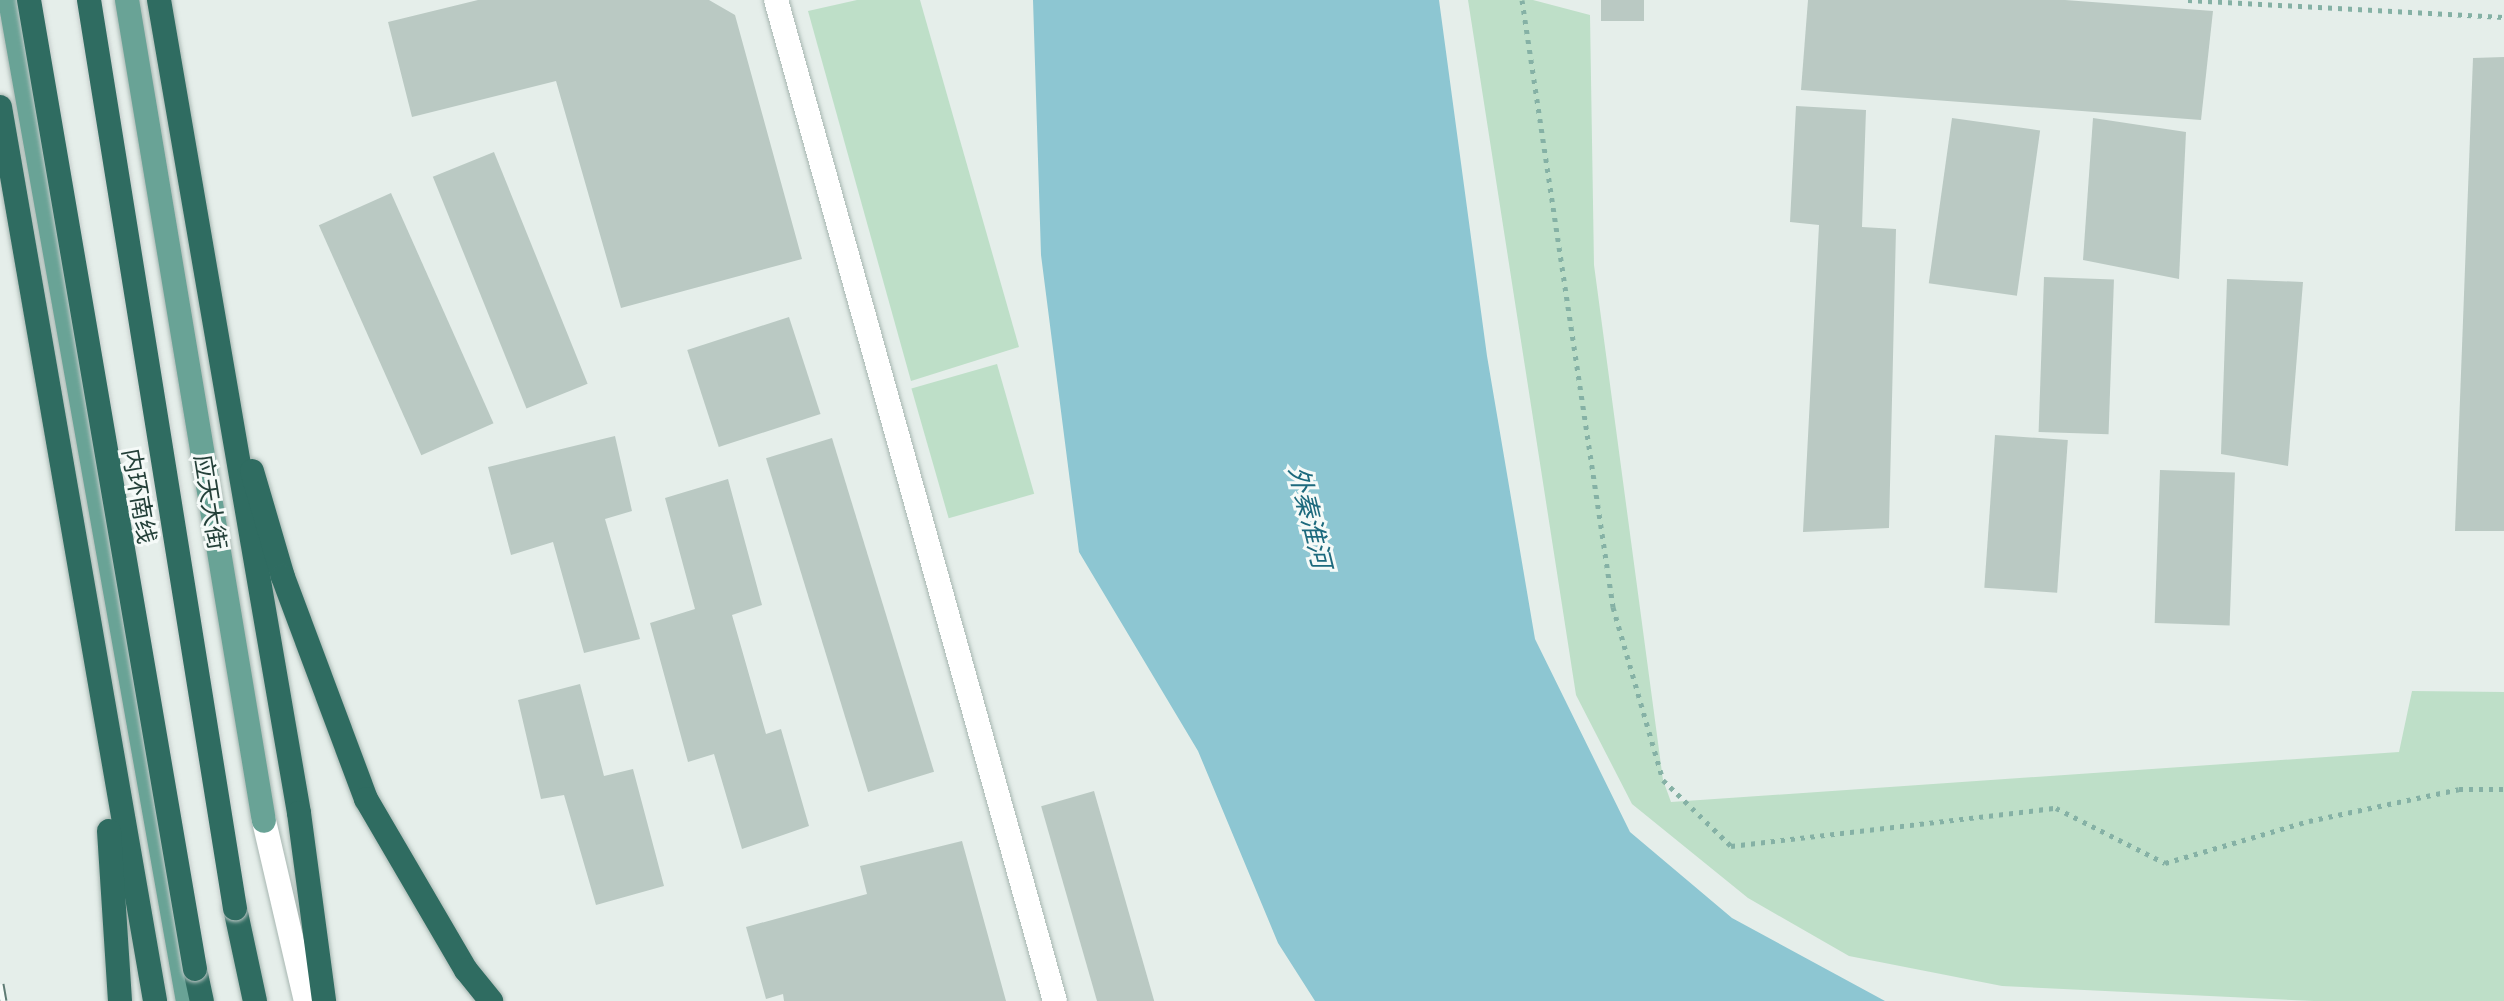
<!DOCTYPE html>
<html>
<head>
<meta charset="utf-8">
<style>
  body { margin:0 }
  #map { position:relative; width:2504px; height:1001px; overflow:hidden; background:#e5eeea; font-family:"Golos Text","Noto Sans SC",sans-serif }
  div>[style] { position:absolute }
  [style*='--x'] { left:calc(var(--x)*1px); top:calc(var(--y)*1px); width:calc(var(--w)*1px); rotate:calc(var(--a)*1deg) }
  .green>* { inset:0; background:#bedfc8; transform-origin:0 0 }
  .water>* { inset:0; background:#8dc6d2 }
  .building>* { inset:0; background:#bac9c3; transform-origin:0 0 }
  .path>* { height:5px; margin-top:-2.5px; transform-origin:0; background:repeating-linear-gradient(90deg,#85b1a5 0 4px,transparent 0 10px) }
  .roads { filter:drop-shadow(0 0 2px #a7b6b1) drop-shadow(0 0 2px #a7b6b1) }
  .street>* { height:24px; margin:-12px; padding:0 12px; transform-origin:12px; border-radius:12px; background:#fff }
  .secondary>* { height:24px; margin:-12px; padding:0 12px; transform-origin:12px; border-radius:12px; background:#fff }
  .primary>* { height:24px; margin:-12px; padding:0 12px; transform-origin:12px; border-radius:12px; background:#69a396 }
  .highway>* { height:24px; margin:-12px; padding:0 12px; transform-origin:12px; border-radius:12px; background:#2f6c61 }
  .rail>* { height:9px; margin-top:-4.5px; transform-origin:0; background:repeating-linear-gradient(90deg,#f5faf8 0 18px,#5e7b74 0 36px); box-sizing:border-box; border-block:2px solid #5e7b74 }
  .bridges { filter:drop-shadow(0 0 2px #c2cac8) drop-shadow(0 0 2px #c2cac8) }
  .highway-bridge>* { height:24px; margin:-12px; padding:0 12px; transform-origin:12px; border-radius:12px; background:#2f6c61 }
  span { translate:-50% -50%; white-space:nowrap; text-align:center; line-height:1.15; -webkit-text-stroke:6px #f5faf8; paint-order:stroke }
  .street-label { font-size:24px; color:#244039 }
  .water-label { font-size:26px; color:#1d6a7d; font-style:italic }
</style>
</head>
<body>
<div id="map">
  <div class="green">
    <div style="clip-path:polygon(857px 0,920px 0,1019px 347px,911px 381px,808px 11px)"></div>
    <div style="clip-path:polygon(1468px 0,1533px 0,1590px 15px,1594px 265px,1663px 780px,1671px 802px,2399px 752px,2412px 691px,2504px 692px,2504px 1001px,2314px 1001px,2002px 986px,1849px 956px,1748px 898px,1632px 804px,1576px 695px)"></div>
    <div style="left:997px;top:364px;width:135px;height:89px;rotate:74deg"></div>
  </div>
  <div class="water">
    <div style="clip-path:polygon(1033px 0,1439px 0,1487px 356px,1535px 639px,1630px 832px,1732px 918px,1885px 1001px,1315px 1001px,1278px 943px,1198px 751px,1079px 552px,1041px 255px)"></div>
  </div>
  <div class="building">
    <div style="clip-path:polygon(478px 0,709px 0,735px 15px,802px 259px,621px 308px,556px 81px,412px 117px,388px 22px)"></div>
    <div style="left:1601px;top:0;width:43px;height:21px"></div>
    <div style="clip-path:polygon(1808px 0,2065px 0,2213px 11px,2201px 120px,1801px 90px)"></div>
    <div style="clip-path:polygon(2504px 57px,2504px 531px,2455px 531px,2473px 58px)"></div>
    <div style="clip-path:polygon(1796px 106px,1866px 110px,1862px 227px,1896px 229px,1889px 528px,1803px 532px,1819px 225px,1790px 222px)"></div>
    <div style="left:1952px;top:118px;width:89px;height:167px;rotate:8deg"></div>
    <div style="clip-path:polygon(2093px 118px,2186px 132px,2179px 279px,2083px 260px)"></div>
    <div style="left:494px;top:152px;width:250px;height:66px;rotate:68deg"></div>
    <div style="left:391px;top:193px;width:252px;height:79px;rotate:66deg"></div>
    <div style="left:2044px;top:277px;width:70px;height:155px;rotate:2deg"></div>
    <div style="clip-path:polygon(2227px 279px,2303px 282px,2288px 466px,2221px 454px)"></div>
    <div style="left:789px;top:317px;width:102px;height:107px;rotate:72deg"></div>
    <div style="left:1995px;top:435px;width:73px;height:153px;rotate:4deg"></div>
    <div style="clip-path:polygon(615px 436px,632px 511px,605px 519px,640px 639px,584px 653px,553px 542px,511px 555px,488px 467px)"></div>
    <div style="left:832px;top:438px;width:349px;height:69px;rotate:73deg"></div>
    <div style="left:2160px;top:470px;width:75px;height:153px;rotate:2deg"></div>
    <div style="clip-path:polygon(728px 479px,762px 605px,732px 615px,766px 734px,781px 729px,809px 826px,742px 849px,714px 754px,688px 762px,650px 623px,695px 609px,665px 498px)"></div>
    <div style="clip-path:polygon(580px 684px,604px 776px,633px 769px,664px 886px,596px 905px,564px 795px,541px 799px,518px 700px)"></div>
    <div style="left:1094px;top:791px;width:219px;height:55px;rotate:74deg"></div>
    <div style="clip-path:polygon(962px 841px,1006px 1001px,784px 1001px,783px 994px,766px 999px,746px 927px,867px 894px,860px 866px)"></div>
  </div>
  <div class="path">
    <div style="--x:1522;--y:0;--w:614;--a:81.47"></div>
    <div style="--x:1613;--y:607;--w:180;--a:73.9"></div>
    <div style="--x:1663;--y:780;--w:95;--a:44.1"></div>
    <div style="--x:1731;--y:846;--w:327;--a:-6.7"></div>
    <div style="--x:2056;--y:808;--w:122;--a:26.8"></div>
    <div style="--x:2165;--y:863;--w:150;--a:-16.3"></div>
    <div style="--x:2309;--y:821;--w:153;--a:-12"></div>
    <div style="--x:2459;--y:789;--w:45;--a:0"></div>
    <div style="--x:2188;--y:0;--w:316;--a:3.1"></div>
  </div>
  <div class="roads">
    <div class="street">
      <div style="--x:776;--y:0;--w:1039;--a:74.43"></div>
    </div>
    <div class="secondary">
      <div style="--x:264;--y:821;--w:185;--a:76.9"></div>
    </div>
    <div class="primary">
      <div style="--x:10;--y:0;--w:1017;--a:79.92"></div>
      <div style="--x:127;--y:0;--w:832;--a:80.53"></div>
    </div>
    <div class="highway">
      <div style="--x:159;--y:0;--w:825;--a:80.23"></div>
      <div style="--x:299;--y:813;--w:190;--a:82.4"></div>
      <div style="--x:0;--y:107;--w:907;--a:80.16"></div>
      <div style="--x:252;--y:471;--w:110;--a:73.7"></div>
      <div style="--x:283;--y:577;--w:237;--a:69.5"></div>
      <div style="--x:366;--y:799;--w:198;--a:59.7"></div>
      <div style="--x:466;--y:970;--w:40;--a:51"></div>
      <div style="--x:109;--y:831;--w:170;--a:86.3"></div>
      <div style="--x:235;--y:908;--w:95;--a:77.9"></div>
      <div style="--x:195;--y:969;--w:33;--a:78"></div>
    </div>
  </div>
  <div class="rail">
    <div style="--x:0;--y:984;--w:17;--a:80"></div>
  </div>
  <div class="bridges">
    <div class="highway-bridge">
      <div style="--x:29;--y:0;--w:983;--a:80.28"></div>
      <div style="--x:89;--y:0;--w:920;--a:80.87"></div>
    </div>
  </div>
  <div class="street-label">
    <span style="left:140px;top:496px;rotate:80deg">内环南线</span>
    <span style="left:211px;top:502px;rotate:81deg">应天大街</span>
  </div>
  <div class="water-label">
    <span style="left:1310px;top:517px;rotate:76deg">外秦淮河</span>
  </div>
</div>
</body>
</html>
